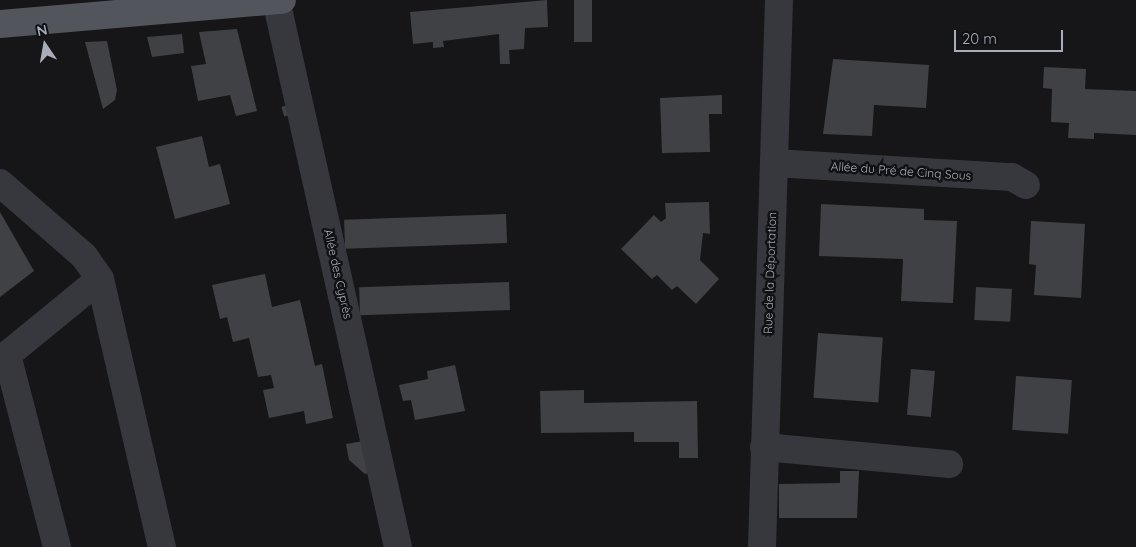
<!DOCTYPE html>
<html>
<head>
<meta charset="utf-8">
<style>
  body { margin:0 }
  #map { position:relative; width:1136px; height:547px; overflow:hidden; background:#161618; font-family:Quicksand,sans-serif }
  div>[style] { position:absolute }
  [style*='--x'] { left:calc(var(--x)*1px); top:calc(var(--y)*1px); width:calc(var(--w)*1px); rotate:calc(var(--a)*1deg) }
  .building>* { inset:0; background:#404145; transform-origin:0 0 }
  .minor>* { height:28px; margin:-14px; padding:0 14px; transform-origin:14px; border-radius:14px; background:#37383d }
  .major>* { height:28px; margin:-14px; padding:0 14px; transform-origin:14px; border-radius:14px; background:#53555c }
  span { translate:-50% -50%; white-space:nowrap; text-align:center; line-height:1.15; -webkit-text-stroke:5px #111113; paint-order:stroke }
  .street-label { font-size:12px; color:#a8adb8 }
  .north { position:absolute; left:20px; top:20px; width:50px; height:50px; -webkit-text-stroke:4px #111113; paint-order:stroke; rotate:348deg; font-size:14px; font-weight:700; line-height:20px; text-align:center; color:#a8adb8 }
  .north::after { content:''; display:block; margin:auto; width:18px; height:22px; background:#a8adb8; clip-path:polygon(50% 0,100% 100%,50% 72%,0 100%) }
  .scale { position:absolute; left:954px; top:30px; width:109px; height:22px; box-sizing:border-box; border:2px solid #a8adb8; border-top:0; padding-left:6px; font-size:15px; line-height:18px; white-space:nowrap; color:#a8adb8; -webkit-text-stroke:4px #111113; paint-order:stroke }
</style>
</head>
<body>
<div id="map">
  <div class="building">
    <div style="clip-path:polygon(547px 0,548px 27px,525px 28px,524px 49px,509px 50px,510px 64px,500px 64px,499px 34px,443px 41px,444px 47px,433px 48px,433px 42px,413px 44px,410px 12px)"></div>
    <div style="left:574px;top:0;width:18px;height:42px"></div>
    <div style="clip-path:polygon(237px 29px,257px 111px,236px 116px,230px 95px,198px 101px,191px 66px,206px 64px,199px 32px)"></div>
    <div style="clip-path:polygon(182px 34px,184px 53px,152px 57px,147px 37px)"></div>
    <div style="clip-path:polygon(107px 41px,117px 90px,115px 100px,103px 109px,85px 42px)"></div>
    <div style="clip-path:polygon(833px 59px,929px 65px,926px 108px,874px 105px,872px 136px,823px 134px)"></div>
    <div style="clip-path:polygon(1044px 67px,1086px 69px,1085px 89px,1136px 91px,1136px 135px,1094px 133px,1094px 139px,1068px 138px,1069px 123px,1051px 122px,1052px 89px,1043px 88px)"></div>
    <div style="clip-path:polygon(722px 95px,722px 114px,709px 114px,710px 152px,662px 153px,660px 98px)"></div>
    <div style="left:291px;top:104px;width:10px;height:10px;rotate:73deg"></div>
    <div style="clip-path:polygon(202px 136px,209px 167px,220px 164px,230px 204px,175px 219px,156px 147px)"></div>
    <div style="clip-path:polygon(709px 202px,710px 234px,703px 233px,700px 260px,719px 279px,696px 304px,677px 286px,672px 290px,657px 275px,652px 279px,621px 249px,654px 215px,661px 222px,666px 218px,665px 203px)"></div>
    <div style="clip-path:polygon(821px 204px,924px 209px,924px 220px,957px 221px,953px 303px,901px 301px,903px 259px,819px 256px)"></div>
    <div style="clip-path:polygon(0 212px,34px 271px,0 297px)"></div>
    <div style="left:506px;top:214px;width:29px;height:162px;rotate:88deg"></div>
    <div style="clip-path:polygon(1031px 221px,1085px 224px,1081px 298px,1034px 295px,1036px 265px,1029px 264px)"></div>
    <div style="clip-path:polygon(265px 274px,272px 307px,300px 300px,315px 366px,322px 364px,333px 418px,306px 424px,304px 411px,269px 418px,263px 390px,274px 388px,271px 375px,258px 377px,249px 338px,233px 342px,227px 317px,220px 319px,212px 285px)"></div>
    <div style="left:509px;top:282px;width:28px;height:150px;rotate:88deg"></div>
    <div style="left:976px;top:287px;width:36px;height:33px;rotate:3deg"></div>
    <div style="left:818px;top:333px;width:65px;height:65px;rotate:4deg"></div>
    <div style="clip-path:polygon(455px 365px,465px 411px,415px 420px,411px 400px,403px 401px,399px 385px,428px 379px,427px 371px)"></div>
    <div style="left:911px;top:369px;width:24px;height:46px;rotate:5deg"></div>
    <div style="left:1016px;top:376px;width:56px;height:54px;rotate:4deg"></div>
    <div style="clip-path:polygon(584px 390px,584px 403px,697px 401px,698px 458px,679px 458px,679px 442px,634px 442px,634px 432px,541px 433px,540px 391px)"></div>
    <div style="clip-path:polygon(369px 440px,376px 472px,365px 474px,349px 460px,346px 444px)"></div>
    <div style="clip-path:polygon(840px 471px,859px 471px,857px 518px,779px 518px,779px 484px,840px 483px)"></div>
  </div>
  <div class="minor">
    <div style="--x:276;--y:0;--w:560;--a:77.43"></div>
    <div style="--x:774;--y:163;--w:238;--a:3.4"></div>
    <div style="--x:1012;--y:177;--w:16;--a:30"></div>
    <div style="--x:0;--y:183;--w:111;--a:41"></div>
    <div style="--x:84;--y:256;--w:28;--a:55"></div>
    <div style="--x:100;--y:279;--w:275;--a:77"></div>
    <div style="--x:764;--y:447;--w:186;--a:5.3"></div>
    <div style="--x:57;--y:547;--w:198;--a:-104.6"></div>
    <div style="--x:7;--y:355;--w:120;--a:-39.3"></div>
    <div style="--x:762;--y:547;--w:547;--a:-88.22"></div>
  </div>
  <div class="major">
    <div style="--x:0;--y:24;--w:283;--a:-4.9"></div>
  </div>
  <div class="street-label">
    <span style="left:901px;top:171px;rotate:4deg">Allée du Pré de Cinq Sous</span>
    <span style="left:770px;top:273px;rotate:-88deg">Rue de la Déportation</span>
    <span style="left:338px;top:274px;rotate:77deg">Allée des Cyprès</span>
  </div>
  <div class="north">N</div>
  <div class="scale">20 m</div>
</div>
</body>
</html>
